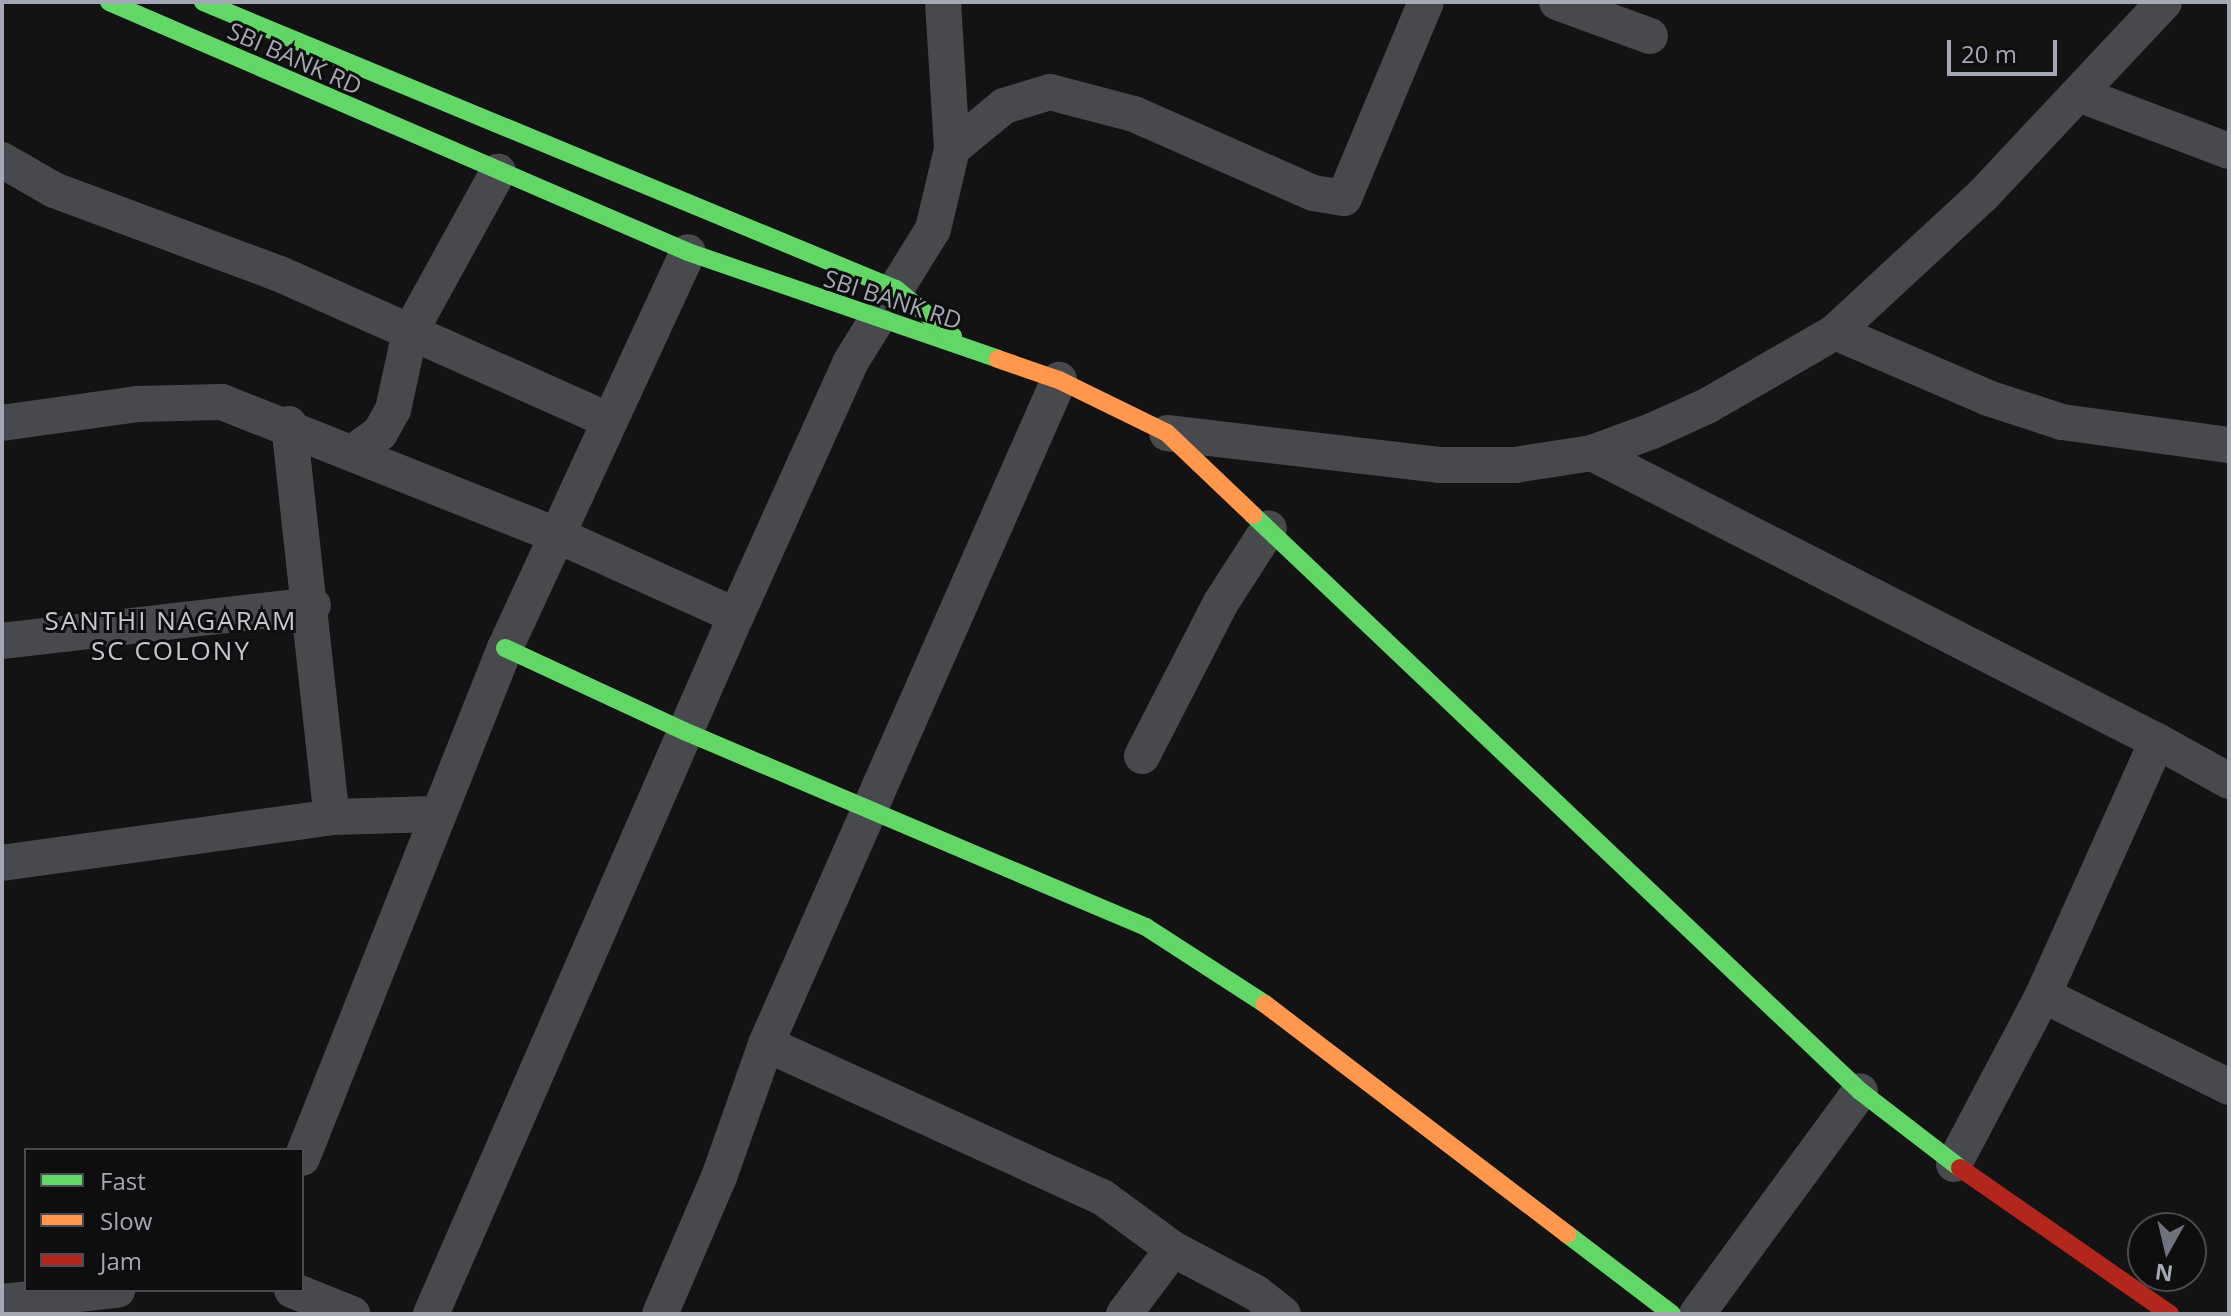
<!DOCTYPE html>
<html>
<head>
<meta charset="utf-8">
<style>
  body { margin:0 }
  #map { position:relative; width:2231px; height:1316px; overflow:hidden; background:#131313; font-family:"Open Sans",sans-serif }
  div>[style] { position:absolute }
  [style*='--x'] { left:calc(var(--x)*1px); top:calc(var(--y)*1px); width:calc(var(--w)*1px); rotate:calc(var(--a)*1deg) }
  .street>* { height:36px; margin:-18px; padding:0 18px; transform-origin:18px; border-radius:18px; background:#48494c }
  .fast>* { height:18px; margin:-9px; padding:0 9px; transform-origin:9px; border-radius:9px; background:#63d668 }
  .slow>* { height:18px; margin:-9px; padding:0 9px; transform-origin:9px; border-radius:9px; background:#ff974d }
  .jam>* { height:18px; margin:-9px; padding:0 9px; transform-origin:9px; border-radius:9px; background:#b3261e }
  span { translate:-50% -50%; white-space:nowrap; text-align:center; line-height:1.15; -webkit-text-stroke:6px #0e0e0f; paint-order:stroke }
  .street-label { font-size:24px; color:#a4a7b4 }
  .neighbourhood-label { font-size:26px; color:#c5c7d0; letter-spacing:2px }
  .frame { position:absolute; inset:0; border:4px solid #a4a7b4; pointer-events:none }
  .legend { position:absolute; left:24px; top:1148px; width:280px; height:144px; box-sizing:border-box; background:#0e0e0f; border:2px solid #4a4b51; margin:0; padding:10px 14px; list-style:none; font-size:24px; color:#a4a7b4 }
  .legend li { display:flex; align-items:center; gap:16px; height:40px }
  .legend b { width:40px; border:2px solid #4a4b51 }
  .north { position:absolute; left:2127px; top:1212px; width:80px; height:80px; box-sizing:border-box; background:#0e0e0f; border:2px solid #4a4b51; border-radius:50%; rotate:188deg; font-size:22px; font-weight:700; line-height:32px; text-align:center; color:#a4a7b4 }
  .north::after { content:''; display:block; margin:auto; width:28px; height:36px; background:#71737c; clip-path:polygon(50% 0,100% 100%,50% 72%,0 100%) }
  .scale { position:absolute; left:1947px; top:40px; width:110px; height:36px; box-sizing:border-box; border:4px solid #a4a7b4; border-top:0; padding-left:10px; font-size:24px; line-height:28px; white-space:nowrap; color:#a4a7b4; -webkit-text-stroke:6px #0e0e0f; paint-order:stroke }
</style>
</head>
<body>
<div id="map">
  <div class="street">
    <div style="--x:1557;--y:2;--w:99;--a:20.1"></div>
    <div style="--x:2078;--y:94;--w:161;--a:20.7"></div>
    <div style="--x:952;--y:149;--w:67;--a:-39.6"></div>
    <div style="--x:1004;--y:106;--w:48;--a:-16.9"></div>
    <div style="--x:1050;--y:92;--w:87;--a:14.7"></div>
    <div style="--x:1134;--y:114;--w:196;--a:23.8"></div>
    <div style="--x:1313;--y:193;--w:31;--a:9"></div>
    <div style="--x:1344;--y:198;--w:212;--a:-67.3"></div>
    <div style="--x:2;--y:160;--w:60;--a:30"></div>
    <div style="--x:54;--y:190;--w:241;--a:20.4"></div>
    <div style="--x:280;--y:274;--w:361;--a:24"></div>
    <div style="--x:896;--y:289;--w:70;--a:-58.3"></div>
    <div style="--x:933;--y:229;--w:82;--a:-76.6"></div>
    <div style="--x:952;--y:149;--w:147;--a:-93.5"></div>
    <div style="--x:1835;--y:332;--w:167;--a:23.3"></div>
    <div style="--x:1988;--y:398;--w:78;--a:18"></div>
    <div style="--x:2062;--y:422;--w:167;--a:7.9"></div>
    <div style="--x:2;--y:423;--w:136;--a:-8"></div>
    <div style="--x:137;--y:404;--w:85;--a:-1.3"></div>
    <div style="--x:222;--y:402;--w:360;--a:21.7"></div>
    <div style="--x:557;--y:535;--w:196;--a:24.3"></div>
    <div style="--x:289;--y:424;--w:395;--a:83.8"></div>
    <div style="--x:1167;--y:433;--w:274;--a:6.7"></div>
    <div style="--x:1439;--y:465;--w:76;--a:0"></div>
    <div style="--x:1515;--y:465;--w:78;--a:-8.9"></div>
    <div style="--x:1592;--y:453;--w:64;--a:-20.1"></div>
    <div style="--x:1652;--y:431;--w:60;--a:-24.4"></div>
    <div style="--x:1707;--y:406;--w:148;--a:-30"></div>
    <div style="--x:1835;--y:332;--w:200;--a:-42.8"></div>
    <div style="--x:1982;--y:196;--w:266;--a:-46.8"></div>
    <div style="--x:355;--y:451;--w:31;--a:-36"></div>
    <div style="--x:380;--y:433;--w:26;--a:-61"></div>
    <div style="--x:393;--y:410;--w:80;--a:-77.7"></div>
    <div style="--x:410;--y:332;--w:183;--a:-61.2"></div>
    <div style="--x:1592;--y:453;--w:634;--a:27.01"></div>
    <div style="--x:2;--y:641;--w:313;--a:-6.6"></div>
    <div style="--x:1142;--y:756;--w:171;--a:-62.8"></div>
    <div style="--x:1220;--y:604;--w:90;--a:-57.2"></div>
    <div style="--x:2;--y:863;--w:333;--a:-7.9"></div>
    <div style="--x:332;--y:817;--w:104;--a:-1.7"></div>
    <div style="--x:2043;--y:995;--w:208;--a:26.3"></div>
    <div style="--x:766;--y:1044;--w:369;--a:24.5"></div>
    <div style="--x:1102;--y:1197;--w:88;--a:36.2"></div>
    <div style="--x:1173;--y:1249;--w:94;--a:27.9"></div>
    <div style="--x:1256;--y:1293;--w:34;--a:38"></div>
    <div style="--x:302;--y:1158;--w:549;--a:-68.3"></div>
    <div style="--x:505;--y:648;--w:436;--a:-65.2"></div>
    <div style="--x:1954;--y:1164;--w:191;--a:-62.2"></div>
    <div style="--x:2043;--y:995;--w:278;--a:-65.8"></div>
    <div style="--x:2157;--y:741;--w:82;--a:29.1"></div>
    <div style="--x:292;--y:1290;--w:65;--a:21.8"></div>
    <div style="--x:2;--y:1302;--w:116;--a:-6"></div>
    <div style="--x:431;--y:1314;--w:762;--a:-66.4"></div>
    <div style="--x:736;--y:616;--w:277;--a:-65.7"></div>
    <div style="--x:850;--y:363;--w:49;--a:-58.2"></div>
    <div style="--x:660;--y:1314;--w:149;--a:-66.7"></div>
    <div style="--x:719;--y:1177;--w:141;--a:-70.5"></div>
    <div style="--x:766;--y:1044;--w:726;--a:-66.19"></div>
    <div style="--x:1124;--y:1314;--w:81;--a:-53"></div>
    <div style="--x:1697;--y:1314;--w:276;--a:-53.8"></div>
  </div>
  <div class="fast">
    <div style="--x:109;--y:2;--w:631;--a:23.35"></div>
    <div style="--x:688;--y:252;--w:328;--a:19"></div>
    <div style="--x:203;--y:2;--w:750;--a:22.5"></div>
    <div style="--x:896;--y:289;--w:74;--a:39.5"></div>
    <div style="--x:1253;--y:515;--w:837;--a:43.5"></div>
    <div style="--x:1860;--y:1091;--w:126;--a:37.6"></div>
    <div style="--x:505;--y:648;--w:197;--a:24.9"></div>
    <div style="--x:684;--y:731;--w:502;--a:22.99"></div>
    <div style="--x:1146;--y:927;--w:142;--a:32.9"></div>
    <div style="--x:1567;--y:1234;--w:132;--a:37.3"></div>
  </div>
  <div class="slow">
    <div style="--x:998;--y:359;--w:65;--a:19"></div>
    <div style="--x:1059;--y:380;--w:120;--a:26.1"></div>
    <div style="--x:1167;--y:433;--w:119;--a:43.6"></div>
    <div style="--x:1265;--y:1004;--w:380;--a:37.3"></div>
  </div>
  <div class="jam">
    <div style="--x:1960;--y:1168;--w:256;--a:34.8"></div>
  </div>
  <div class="street-label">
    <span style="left:295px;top:58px;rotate:24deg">SBI BANK RD</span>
    <span style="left:893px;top:299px;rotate:18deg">SBI BANK RD</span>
  </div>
  <div class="neighbourhood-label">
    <span style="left:171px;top:636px">SANTHI NAGARAM<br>SC COLONY</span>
  </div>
  <div class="frame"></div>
  <ul class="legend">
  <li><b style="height:10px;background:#63d668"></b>Fast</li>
  <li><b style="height:10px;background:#ff974d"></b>Slow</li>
  <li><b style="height:10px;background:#b3261e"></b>Jam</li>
  </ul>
  <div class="north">N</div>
  <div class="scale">20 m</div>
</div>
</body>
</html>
